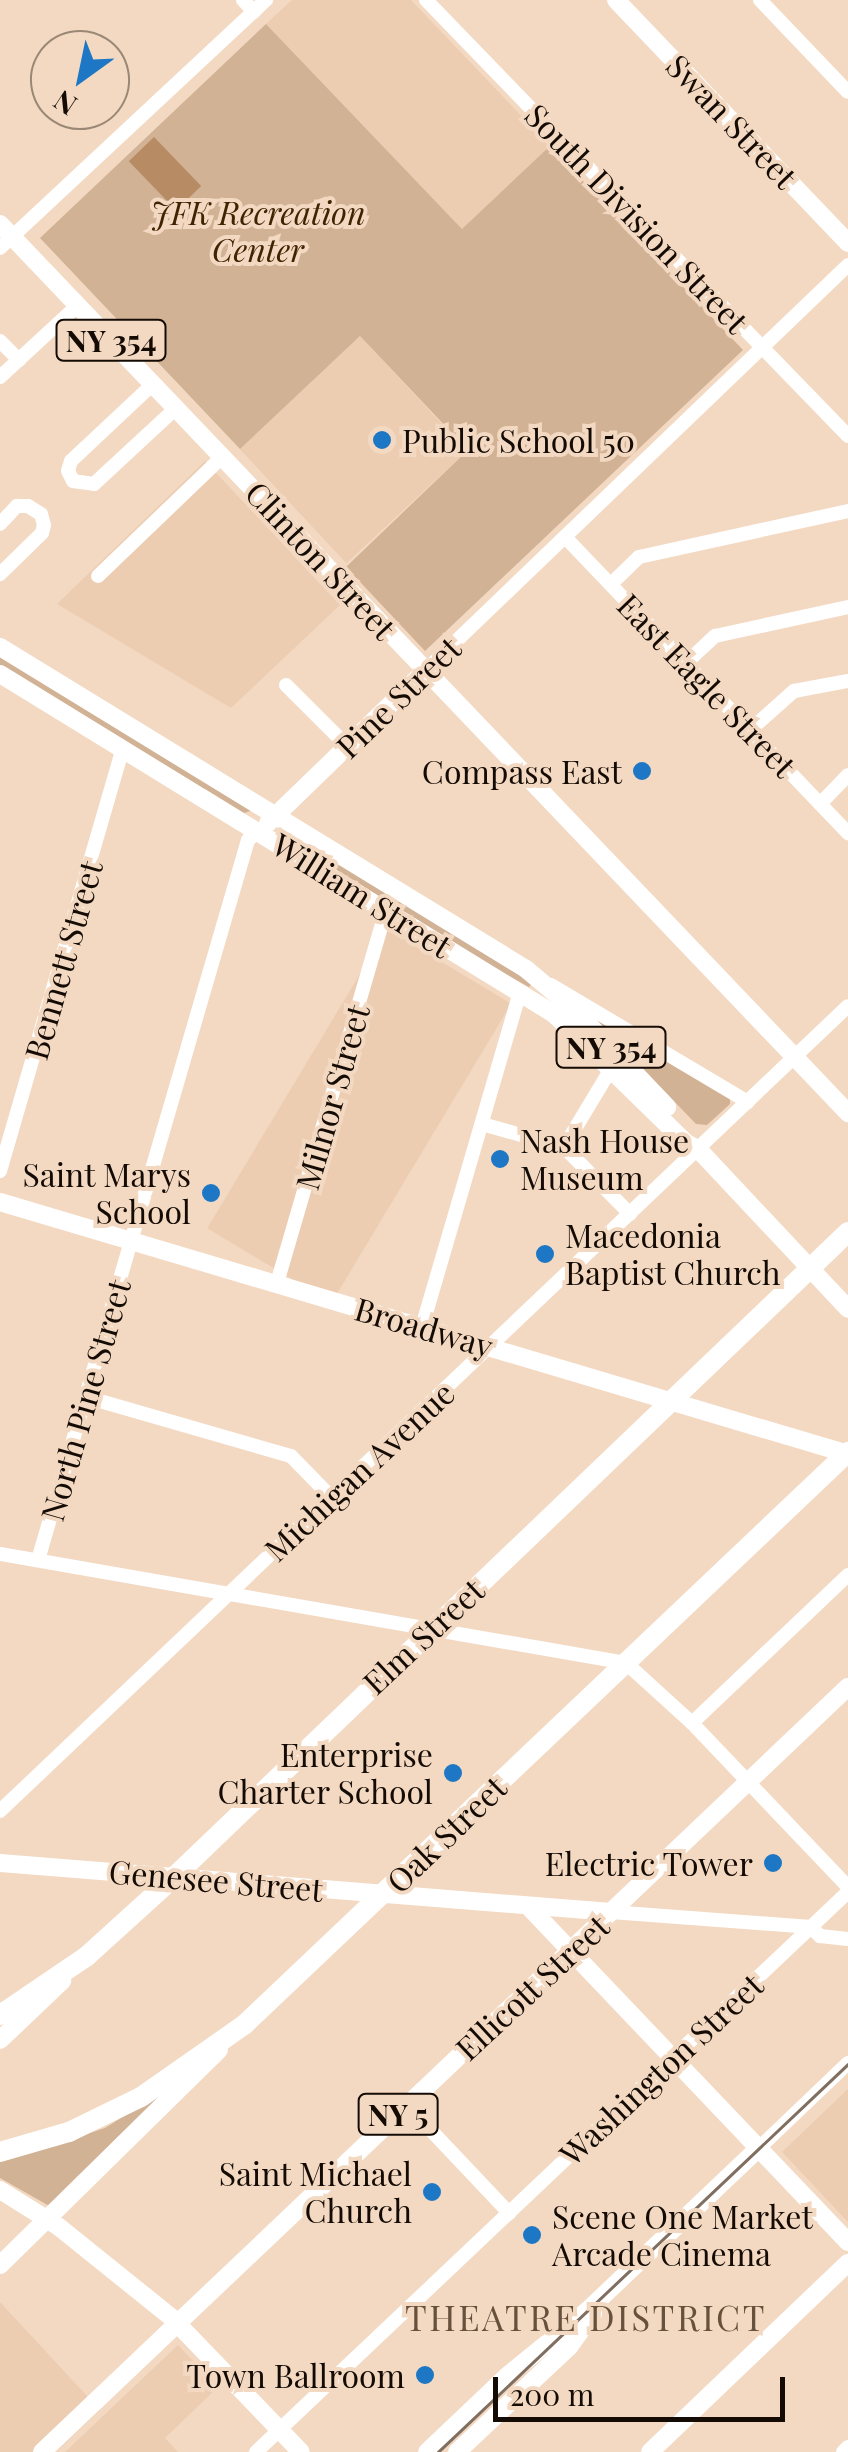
<!DOCTYPE html>
<html>
<head>
<meta charset="utf-8">
<style>
  body { margin:0 }
  #map { position:relative; width:848px; height:2452px; overflow:hidden; background:#f3d9c2; font-family:"Playfair Display",serif }
  div>[style] { position:absolute }
  [style*='--x'] { left:calc(var(--x)*1px); top:calc(var(--y)*1px); width:calc(var(--w)*1px); rotate:calc(var(--a)*1deg) }
  .built>* { inset:0; background:#edcdb1; transform-origin:0 0 }
  .green>* { inset:0; background:#d2b295 }
  .water>* { inset:0; background:#b78c64; transform-origin:0 0 }
  .minor>* { height:14px; margin:-7px; padding:0 7px; transform-origin:7px; border-radius:7px; background:#fff }
  .major>* { height:18px; margin:-9px; padding:0 9px; transform-origin:9px; border-radius:9px; background:#fff }
  .highway>* { height:20px; margin:-10px; padding:0 10px; transform-origin:10px; border-radius:10px; background:#fff }
  .tram>* { height:2.5px; margin:-1.25px; padding:0 1.25px; transform-origin:1.25px; border-radius:1.25px; background:#806f60 }
  .dots>* { width:28px; height:28px; translate:-50% -50%; box-sizing:border-box; border:5px solid #f3d9c2; border-radius:50% }
  span { translate:-50% -50%; white-space:nowrap; text-align:center; line-height:1.15; -webkit-text-stroke:8px #f3d9c2; paint-order:stroke }
  .shield-label span { padding:2px 8px; background:#f3d9c2; border:2px solid; border-radius:8px; -webkit-text-stroke-width:0 }
  .shield-label { font-size:30px; color:#140b04; font-weight:700 }
  .street-label { font-size:32px; color:#140b04 }
  .park-label { font-size:32px; color:#402301; font-style:italic }
  .poi-label { font-size:32px; color:#140b04 }
  .left { translate:0 -50%; text-align:left }
  .right { translate:-100% -50%; text-align:right }
  .neighbourhood-label { font-size:35px; color:#67513d; letter-spacing:2.5px }
  .north { position:absolute; left:30px; top:30px; width:100px; height:100px; box-sizing:border-box; background:#f3d9c2; border:2px solid #9a8776; border-radius:50%; rotate:213deg; font-size:28px; font-weight:700; line-height:40px; text-align:center; color:#140b04 }
  .north::after { content:''; display:block; margin:auto; width:35px; height:45px; background:#1d77c4; clip-path:polygon(50% 0,100% 100%,50% 72%,0 100%) }
  .scale { position:absolute; left:493px; top:2377px; width:292px; height:45px; box-sizing:border-box; border:5px solid #140b04; border-top:0; padding-left:12px; font-size:30px; line-height:35px; white-space:nowrap; color:#140b04; -webkit-text-stroke:8px #f3d9c2; paint-order:stroke }
</style>
</head>
<body>
<div id="map">
  <div class="built">
    <div style="clip-path:polygon(292px 0,411px 0,550px 146px,463px 230px,266px 24px)"></div>
    <div style="left:360px;top:336px;width:157px;height:165px;rotate:47deg"></div>
    <div style="clip-path:polygon(205px 461px,340px 605px,231px 708px,57px 604px)"></div>
    <div style="left:387px;top:929px;width:145px;height:349px;rotate:31deg"></div>
    <div style="clip-path:polygon(848px 2089px,848px 2222px,782px 2152px)"></div>
    <div style="clip-path:polygon(0 2302px,100px 2410px,56px 2452px,0 2452px)"></div>
    <div style="clip-path:polygon(178px 2345px,218px 2387px,165px 2438px,178px 2452px,65px 2452px)"></div>
  </div>
  <div class="green">
    <div style="clip-path:polygon(266px 24px,462px 229px,550px 146px,743px 350px,425px 651px,346px 567px,468px 450px,360px 336px,240px 449px,40px 238px)"></div>
    <div style="clip-path:polygon(0 652px,251px 807px,250px 811px,244px 813px,205px 789px,193px 788px,0 670px)"></div>
    <div style="clip-path:polygon(286px 832px,533px 982px,529px 987px,422px 928px,280px 838px)"></div>
    <div style="clip-path:polygon(589px 1013px,730px 1098px,730px 1104px,707px 1125px,696px 1124px)"></div>
    <div style="clip-path:polygon(180px 2081px,51px 2207px,0 2178px,0 2162px,105px 2128px)"></div>
  </div>
  <div class="water">
    <div style="left:154px;top:137px;width:68px;height:35px;rotate:46deg"></div>
  </div>
  <div class="minor">
    <div style="--x:243;--y:0;--w:16;--a:47"></div>
    <div style="--x:426;--y:0;--w:607;--a:45.93"></div>
    <div style="--x:760;--y:0;--w:127;--a:46.3"></div>
    <div style="--x:0;--y:248;--w:364;--a:-43"></div>
    <div style="--x:0;--y:341;--w:27;--a:45"></div>
    <div style="--x:0;--y:377;--w:106;--a:-42.7"></div>
    <div style="--x:153;--y:384;--w:112;--a:136.8"></div>
    <div style="--x:71;--y:461;--w:10;--a:107"></div>
    <div style="--x:68;--y:471;--w:11;--a:63"></div>
    <div style="--x:73;--y:481;--w:21;--a:8"></div>
    <div style="--x:94;--y:484;--w:112;--a:-42.8"></div>
    <div style="--x:0;--y:524;--w:25;--a:-47"></div>
    <div style="--x:17;--y:506;--w:11;--a:0"></div>
    <div style="--x:28;--y:506;--w:15;--a:32"></div>
    <div style="--x:41;--y:514;--w:11;--a:75"></div>
    <div style="--x:44;--y:525;--w:8;--a:104"></div>
    <div style="--x:42;--y:533;--w:59;--a:135.7"></div>
    <div style="--x:565;--y:537;--w:410;--a:46.3"></div>
    <div style="--x:98;--y:576;--w:173;--a:-43.8"></div>
    <div style="--x:611;--y:584;--w:39;--a:-44"></div>
    <div style="--x:639;--y:557;--w:214;--a:-12.4"></div>
    <div style="--x:686;--y:663;--w:40;--a:-43"></div>
    <div style="--x:715;--y:636;--w:136;--a:-12.3"></div>
    <div style="--x:426;--y:670;--w:585;--a:-43.82"></div>
    <div style="--x:286;--y:685;--w:86;--a:45"></div>
    <div style="--x:750;--y:730;--w:59;--a:-41.6"></div>
    <div style="--x:794;--y:691;--w:55;--a:-10.5"></div>
    <div style="--x:820;--y:804;--w:40;--a:-46"></div>
    <div style="--x:551;--y:985;--w:229;--a:30.7"></div>
    <div style="--x:482;--y:1124;--w:85;--a:15.7"></div>
    <div style="--x:564;--y:1147;--w:94;--a:45.4"></div>
    <div style="--x:564;--y:1147;--w:93;--a:-59"></div>
    <div style="--x:0;--y:1171;--w:440;--a:-73.8"></div>
    <div style="--x:277;--y:1283;--w:389;--a:-73.7"></div>
    <div style="--x:422;--y:1327;--w:349;--a:-73.7"></div>
    <div style="--x:86;--y:1397;--w:213;--a:16.1"></div>
    <div style="--x:291;--y:1456;--w:57;--a:45.7"></div>
    <div style="--x:0;--y:1554;--w:635;--a:9.88"></div>
    <div style="--x:626;--y:1663;--w:89;--a:42.3"></div>
    <div style="--x:692;--y:1723;--w:226;--a:46.4"></div>
    <div style="--x:38;--y:1560;--w:750;--a:-73.74"></div>
    <div style="--x:248;--y:840;--w:13;--a:-42"></div>
    <div style="--x:692;--y:1723;--w:215;--a:-43.5"></div>
    <div style="--x:0;--y:1811;--w:1169;--a:-43.51"></div>
    <div style="--x:611;--y:1912;--w:201;--a:4.3"></div>
    <div style="--x:811;--y:1927;--w:13;--a:45"></div>
    <div style="--x:820;--y:1936;--w:28;--a:6"></div>
    <div style="--x:407;--y:2105;--w:149;--a:46.6"></div>
    <div style="--x:759;--y:2148;--w:123;--a:-43.7"></div>
    <div style="--x:256;--y:2452;--w:815;--a:-43.41"></div>
    <div style="--x:843;--y:2452;--w:7;--a:-45"></div>
  </div>
  <div class="major">
    <div style="--x:616;--y:0;--w:336;--a:46.3"></div>
    <div style="--x:0;--y:224;--w:1229;--a:46.35"></div>
    <div style="--x:0;--y:647;--w:617;--a:31.47"></div>
    <div style="--x:526;--y:969;--w:64;--a:39.9"></div>
    <div style="--x:575;--y:1010;--w:134;--a:46.5"></div>
    <div style="--x:0;--y:674;--w:650;--a:31.54"></div>
    <div style="--x:554;--y:1014;--w:185;--a:44.3"></div>
    <div style="--x:686;--y:1143;--w:13;--a:27"></div>
    <div style="--x:698;--y:1149;--w:219;--a:46.8"></div>
    <div style="--x:268;--y:823;--w:220;--a:-44.1"></div>
    <div style="--x:0;--y:1202;--w:885;--a:16.55"></div>
    <div style="--x:0;--y:1863;--w:613;--a:4.59"></div>
    <div style="--x:528;--y:1906;--w:464;--a:46.4"></div>
    <div style="--x:0;--y:2040;--w:86;--a:-43.6"></div>
    <div style="--x:0;--y:2190;--w:70;--a:32.1"></div>
    <div style="--x:59;--y:2227;--w:144;--a:38.8"></div>
    <div style="--x:171;--y:2317;--w:187;--a:46.1"></div>
    <div style="--x:0;--y:2265;--w:307;--a:-44.5"></div>
    <div style="--x:42;--y:2452;--w:1111;--a:-43.51"></div>
    <div style="--x:427;--y:2452;--w:110;--a:-43.5"></div>
    <div style="--x:507;--y:2376;--w:103;--a:-39.1"></div>
    <div style="--x:587;--y:2311;--w:237;--a:-43.5"></div>
    <div style="--x:457;--y:2452;--w:154;--a:-43.2"></div>
    <div style="--x:569;--y:2347;--w:41;--a:-54"></div>
    <div style="--x:650;--y:2452;--w:274;--a:-43.7"></div>
  </div>
  <div class="highway">
    <div style="--x:0;--y:2015;--w:105;--a:-34.1"></div>
    <div style="--x:87;--y:1956;--w:118;--a:-42.2"></div>
    <div style="--x:174;--y:1877;--w:933;--a:-43.74"></div>
    <div style="--x:0;--y:2152;--w:72;--a:-16.2"></div>
    <div style="--x:69;--y:2132;--w:80;--a:-25.9"></div>
    <div style="--x:141;--y:2097;--w:126;--a:-35"></div>
    <div style="--x:244;--y:2025;--w:833;--a:-43.49"></div>
  </div>
  <div class="tram">
    <div style="--x:438;--y:2452;--w:564;--a:-43.42"></div>
  </div>
  <div class="dots">
    <div style="left:382px;top:440px;background:#1d77c4"></div>
    <div style="left:642px;top:771px;background:#1d77c4"></div>
    <div style="left:500px;top:1159px;background:#1d77c4"></div>
    <div style="left:211px;top:1193px;background:#1d77c4"></div>
    <div style="left:545px;top:1254px;background:#1d77c4"></div>
    <div style="left:453px;top:1773px;background:#1d77c4"></div>
    <div style="left:773px;top:1863px;background:#1d77c4"></div>
    <div style="left:432px;top:2192px;background:#1d77c4"></div>
    <div style="left:532px;top:2235px;background:#1d77c4"></div>
    <div style="left:425px;top:2375px;background:#1d77c4"></div>
  </div>
  <div class="shield-label">
    <span style="left:111px;top:340px">NY 354</span>
    <span style="left:611px;top:1047px">NY 354</span>
    <span style="left:398px;top:2114px">NY 5</span>
  </div>
  <div class="street-label">
    <span style="left:732px;top:121px;rotate:46deg">Swan Street</span>
    <span style="left:637px;top:218px;rotate:46deg">South Division Street</span>
    <span style="left:321px;top:560px;rotate:47deg">Clinton Street</span>
    <span style="left:707px;top:685px;rotate:46deg">East Eagle Street</span>
    <span style="left:398px;top:697px;rotate:-44deg">Pine Street</span>
    <span style="left:362px;top:895px;rotate:32deg">William Street</span>
    <span style="left:63px;top:960px;rotate:-74deg">Bennett Street</span>
    <span style="left:332px;top:1097px;rotate:-74deg">Milnor Street</span>
    <span style="left:424px;top:1327px;rotate:16deg">Broadway</span>
    <span style="left:85px;top:1400px;rotate:-74deg">North Pine Street</span>
    <span style="left:359px;top:1471px;rotate:-43deg">Michigan Avenue</span>
    <span style="left:423px;top:1636px;rotate:-43deg">Elm Street</span>
    <span style="left:446px;top:1834px;rotate:-44deg">Oak Street</span>
    <span style="left:216px;top:1880px;rotate:5deg">Genesee Street</span>
    <span style="left:532px;top:1987px;rotate:-43deg">Ellicott Street</span>
    <span style="left:661px;top:2069px;rotate:-43deg">Washington Street</span>
  </div>
  <div class="park-label">
    <span style="left:258px;top:231px">JFK Recreation<br>Center</span>
  </div>
  <div class="poi-label">
    <span class="left" style="left:402px;top:440px">Public School 50</span>
    <span class="right" style="left:622px;top:771px">Compass East</span>
    <span class="left" style="left:520px;top:1159px">Nash House<br>Museum</span>
    <span class="right" style="left:191px;top:1193px">Saint Marys<br>School</span>
    <span class="left" style="left:565px;top:1254px">Macedonia<br>Baptist Church</span>
    <span class="right" style="left:433px;top:1773px">Enterprise<br>Charter School</span>
    <span class="right" style="left:753px;top:1863px">Electric Tower</span>
    <span class="right" style="left:412px;top:2192px">Saint Michael<br>Church</span>
    <span class="left" style="left:552px;top:2235px">Scene One Market<br>Arcade Cinema</span>
    <span class="right" style="left:405px;top:2375px">Town Ballroom</span>
  </div>
  <div class="neighbourhood-label">
    <span style="left:586px;top:2317px">THEATRE DISTRICT</span>
  </div>
  <div class="north">N</div>
  <div class="scale">200 m</div>
</div>
</body>
</html>
